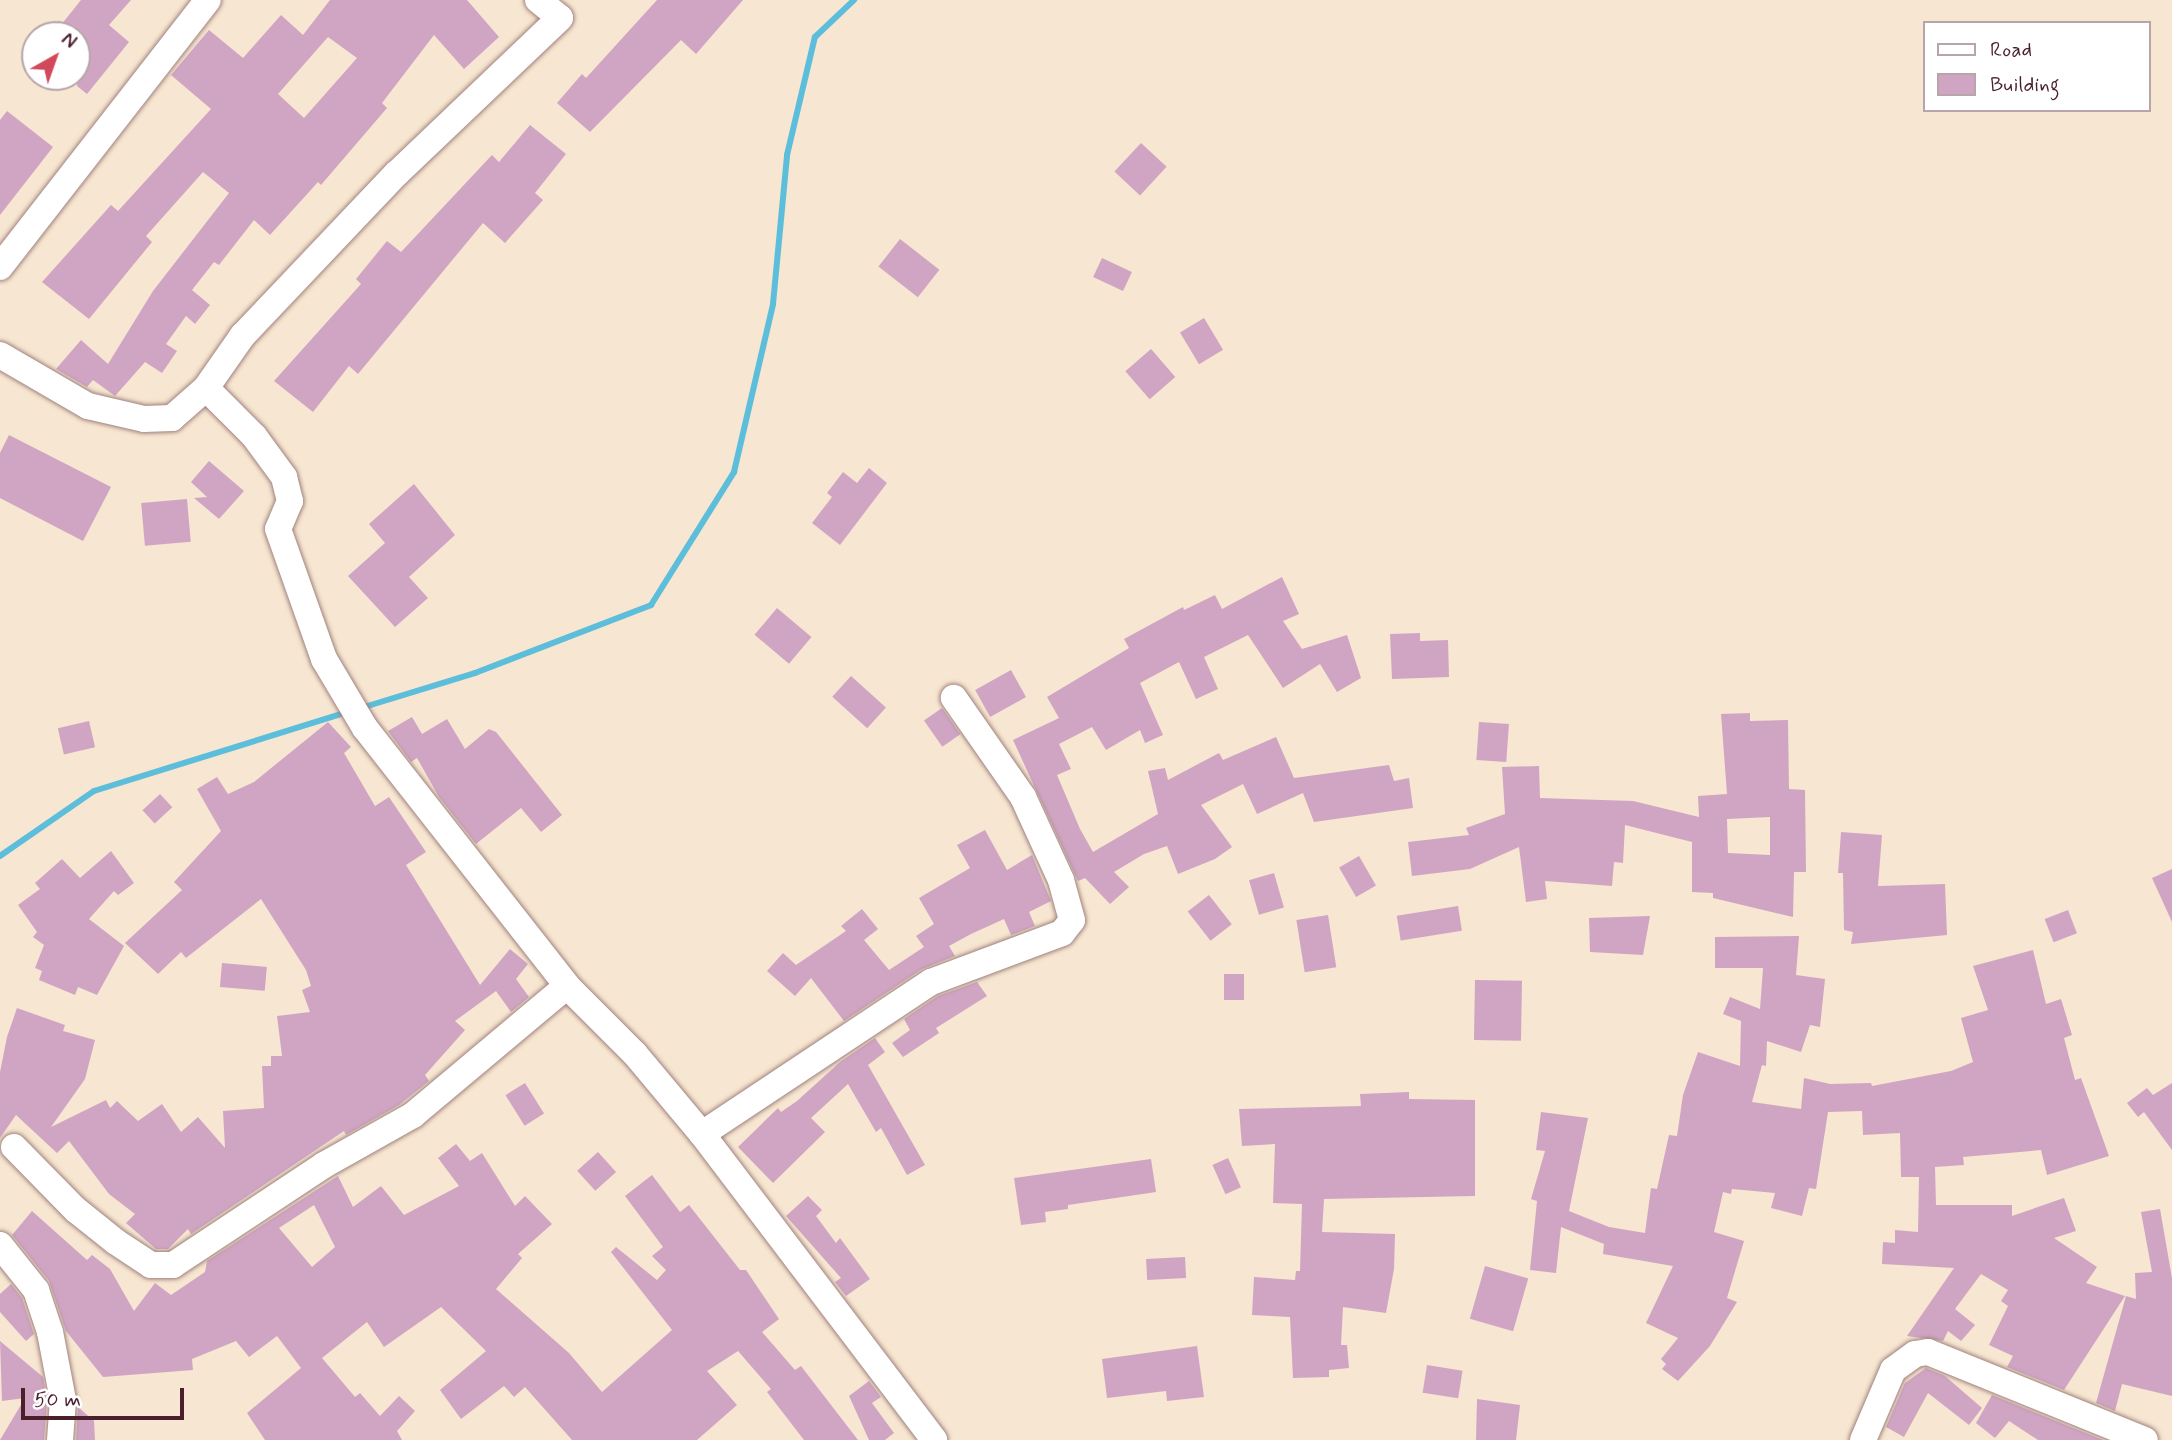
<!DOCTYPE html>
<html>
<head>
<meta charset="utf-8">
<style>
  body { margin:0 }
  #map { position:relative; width:2172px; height:1440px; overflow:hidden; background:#f7e6d1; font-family:Mynerve,sans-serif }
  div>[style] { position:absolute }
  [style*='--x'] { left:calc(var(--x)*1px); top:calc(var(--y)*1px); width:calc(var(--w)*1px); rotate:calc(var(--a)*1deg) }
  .stream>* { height:6px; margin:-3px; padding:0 3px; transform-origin:3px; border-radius:3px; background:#5dbedb }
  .building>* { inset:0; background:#d0a5c4; transform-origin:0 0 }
  .roads { filter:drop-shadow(0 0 2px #a0827e) drop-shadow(0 0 2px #a0827e) }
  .minor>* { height:26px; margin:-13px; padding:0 13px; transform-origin:13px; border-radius:13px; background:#fff }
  span { translate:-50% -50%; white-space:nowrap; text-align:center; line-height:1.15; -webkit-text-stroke:5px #fff; paint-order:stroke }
  .legend { position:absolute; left:1923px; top:21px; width:228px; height:91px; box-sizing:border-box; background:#fff; border:2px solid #b7a5aa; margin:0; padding:9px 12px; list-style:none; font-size:21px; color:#4a1f2b }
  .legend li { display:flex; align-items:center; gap:14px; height:35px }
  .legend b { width:35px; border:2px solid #b7a5aa }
  .north { position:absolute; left:21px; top:21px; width:70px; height:70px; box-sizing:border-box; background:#fff; border:2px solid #b7a5aa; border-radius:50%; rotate:40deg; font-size:19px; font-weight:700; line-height:28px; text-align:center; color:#4a1f2b }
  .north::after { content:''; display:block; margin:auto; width:24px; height:32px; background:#d1495b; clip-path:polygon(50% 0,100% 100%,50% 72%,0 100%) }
  .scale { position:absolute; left:21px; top:1388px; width:163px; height:32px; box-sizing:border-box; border:4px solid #4a1f2b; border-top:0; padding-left:9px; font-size:21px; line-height:24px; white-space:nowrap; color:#4a1f2b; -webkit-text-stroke:5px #fff; paint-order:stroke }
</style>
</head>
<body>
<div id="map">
  <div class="stream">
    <div style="--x:361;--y:708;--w:119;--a:-17.1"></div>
    <div style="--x:475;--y:673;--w:189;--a:-21.1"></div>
    <div style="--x:651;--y:605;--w:157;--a:-58"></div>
    <div style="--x:734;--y:472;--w:172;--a:-76.9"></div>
    <div style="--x:773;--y:304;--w:150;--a:-84.6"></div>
    <div style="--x:787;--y:155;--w:121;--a:-76.7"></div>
    <div style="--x:815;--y:37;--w:54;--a:-43.5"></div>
    <div style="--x:0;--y:856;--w:114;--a:-34.7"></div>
    <div style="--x:94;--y:791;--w:265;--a:-17.3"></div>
  </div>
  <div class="building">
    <div style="clip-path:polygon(81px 0,131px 0,109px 25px,129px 42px,87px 94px,77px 86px,77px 35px,53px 35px)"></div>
    <div style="clip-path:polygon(evenodd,330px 0,467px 0,499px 37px,464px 69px,434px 35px,382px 103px,387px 108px,321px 185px,318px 182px,270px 235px,254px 220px,219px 265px,214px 262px,192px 290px,210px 305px,195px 324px,186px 316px,166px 344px,177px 351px,162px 373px,145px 362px,115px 396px,93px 380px,87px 387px,56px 369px,81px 340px,108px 364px,153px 291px,229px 193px,203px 172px,146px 236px,152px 242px,89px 319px,42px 282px,111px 205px,118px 211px,211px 109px,171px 75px,209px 30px,243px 58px,281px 15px,303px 35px,330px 0,328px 37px,357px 58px,304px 118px,278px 94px,328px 37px)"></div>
    <div style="clip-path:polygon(657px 0,743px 0,696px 54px,681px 40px,590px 132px,557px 103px,582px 74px,586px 78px)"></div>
    <div style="clip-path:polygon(7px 111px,53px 147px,0 215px,0 120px)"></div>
    <div style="clip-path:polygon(530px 125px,566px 154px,535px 193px,543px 200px,505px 243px,483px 223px,358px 374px,349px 366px,313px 412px,274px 381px,361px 284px,356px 279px,387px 241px,401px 252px,492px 155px,499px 162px)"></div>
    <div style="left:1141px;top:143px;width:35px;height:39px;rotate:43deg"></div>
    <div style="left:900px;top:239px;width:50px;height:35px;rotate:38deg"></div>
    <div style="left:1102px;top:258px;width:33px;height:21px;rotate:25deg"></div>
    <div style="left:1204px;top:318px;width:37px;height:28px;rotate:59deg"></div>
    <div style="left:1151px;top:349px;width:37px;height:34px;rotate:49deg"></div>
    <div style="clip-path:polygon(9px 435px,111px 487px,83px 541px,0 498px,0 453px)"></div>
    <div style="clip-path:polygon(209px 461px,244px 491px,219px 519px,194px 498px,207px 497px,191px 482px)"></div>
    <div style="clip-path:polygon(869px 468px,887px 483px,840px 545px,812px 523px,832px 497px,827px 493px,843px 472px,857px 483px)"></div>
    <div style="clip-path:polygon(414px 484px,455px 535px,409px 577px,428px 598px,395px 627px,348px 576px,385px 543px,369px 524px)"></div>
    <div style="left:187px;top:499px;width:43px;height:46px;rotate:85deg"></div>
    <div style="clip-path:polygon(1282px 577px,1299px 614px,1283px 621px,1302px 649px,1347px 635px,1361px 678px,1337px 692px,1320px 664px,1283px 688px,1248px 635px,1204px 657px,1218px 689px,1196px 699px,1179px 662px,1140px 683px,1163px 735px,1145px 743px,1140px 730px,1106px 750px,1092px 727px,1059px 744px,1071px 769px,1057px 775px,1080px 829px,1093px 852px,1158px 814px,1148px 771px,1165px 768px,1168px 780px,1219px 753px,1223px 760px,1276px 737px,1294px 778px,1389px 765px,1394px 781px,1409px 778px,1413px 808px,1314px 822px,1303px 793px,1257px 814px,1243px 784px,1201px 805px,1232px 847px,1215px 859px,1178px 874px,1167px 846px,1144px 854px,1114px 872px,1129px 887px,1110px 904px,1085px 878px,1078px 881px,1013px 740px,1059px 718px,1047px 697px,1129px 648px,1124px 639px,1183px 607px,1184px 610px,1215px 595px,1222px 609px)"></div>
    <div style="left:777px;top:608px;width:45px;height:35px;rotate:40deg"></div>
    <div style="clip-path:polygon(1420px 633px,1420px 641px,1448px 640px,1449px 677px,1392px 679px,1390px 634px)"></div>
    <div style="left:1011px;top:670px;width:31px;height:41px;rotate:61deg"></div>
    <div style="left:851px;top:676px;width:47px;height:28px;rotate:42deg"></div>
    <div style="left:942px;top:708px;width:32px;height:22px;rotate:55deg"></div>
    <div style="clip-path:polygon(evenodd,1750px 713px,1750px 721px,1788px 720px,1789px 789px,1805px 790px,1806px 872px,1794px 872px,1793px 917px,1713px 898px,1713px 893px,1692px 892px,1692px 842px,1625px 825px,1623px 863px,1614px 862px,1612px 886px,1545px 881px,1547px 899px,1526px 902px,1519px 847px,1470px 869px,1412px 876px,1408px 842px,1469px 835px,1466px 828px,1505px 814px,1502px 767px,1539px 766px,1540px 798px,1633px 801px,1699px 817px,1698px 796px,1727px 794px,1721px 714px,1750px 713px,1770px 817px,1770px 855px,1728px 853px,1727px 819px,1770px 817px)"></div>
    <div style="clip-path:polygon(412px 717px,422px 734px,447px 719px,465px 749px,489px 729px,496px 732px,562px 815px,541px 832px,521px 808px,476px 844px,439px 797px,417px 758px,411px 762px,388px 731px)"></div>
    <div style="left:89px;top:721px;width:27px;height:32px;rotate:77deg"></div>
    <div style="clip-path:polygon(328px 722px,351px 747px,344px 753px,375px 806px,389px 797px,426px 852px,406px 865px,480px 985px,510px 949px,528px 964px,516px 979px,529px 997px,511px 1012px,496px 991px,455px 1021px,465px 1030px,425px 1075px,429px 1081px,399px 1105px,346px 1135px,344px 1131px,191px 1234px,188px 1229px,168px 1249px,156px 1249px,126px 1223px,135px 1214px,109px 1194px,69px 1141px,57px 1153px,16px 1115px,0 1138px,0 1072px,7px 1037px,17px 1008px,65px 1025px,63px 1031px,95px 1040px,85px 1079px,51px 1127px,106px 1100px,110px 1108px,117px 1101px,138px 1121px,162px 1104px,181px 1132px,198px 1117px,225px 1148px,223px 1111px,264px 1108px,262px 1066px,271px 1066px,271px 1056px,282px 1056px,277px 1016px,310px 1012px,302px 990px,311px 986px,306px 970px,261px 899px,186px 958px,181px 952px,158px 974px,125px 943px,182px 890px,174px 882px,221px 831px,197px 789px,217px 777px,228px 794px,254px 782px)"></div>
    <div style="left:1479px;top:722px;width:30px;height:38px;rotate:4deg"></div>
    <div style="left:160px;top:794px;width:18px;height:24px;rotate:47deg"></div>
    <div style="clip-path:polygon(985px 830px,1007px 870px,1032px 855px,1051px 901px,1029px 912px,1035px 926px,1011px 935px,1004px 919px,971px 934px,949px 946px,955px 956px,922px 969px,844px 1021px,811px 978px,795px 996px,767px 971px,783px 953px,796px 965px,846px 931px,841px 926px,862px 909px,878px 929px,864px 940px,889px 970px,924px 947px,916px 936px,934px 924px,919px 898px,970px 868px,957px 845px)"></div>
    <div style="clip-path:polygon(1841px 832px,1882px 835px,1878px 886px,1945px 884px,1947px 935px,1851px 944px,1853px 932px,1844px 930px,1843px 873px,1838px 873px)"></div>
    <div style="clip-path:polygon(111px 851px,134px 883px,118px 895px,114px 891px,89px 919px,124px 946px,97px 995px,78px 987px,75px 995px,39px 980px,42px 971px,35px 968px,44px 945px,33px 937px,37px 932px,18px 905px,40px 889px,35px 883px,62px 859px,80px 878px)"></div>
    <div style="left:1359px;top:856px;width:34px;height:23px;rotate:60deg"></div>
    <div style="clip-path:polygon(2172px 869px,2172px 922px,2152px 878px)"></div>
    <div style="left:1274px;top:873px;width:36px;height:26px;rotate:74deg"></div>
    <div style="left:1209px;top:895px;width:37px;height:27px;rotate:52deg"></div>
    <div style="left:1458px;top:906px;width:25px;height:62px;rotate:81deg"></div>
    <div style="left:2068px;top:910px;width:25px;height:25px;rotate:69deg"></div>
    <div style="left:1328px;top:915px;width:53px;height:32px;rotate:81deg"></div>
    <div style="clip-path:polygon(1650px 916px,1643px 955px,1590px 952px,1589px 918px)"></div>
    <div style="clip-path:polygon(1799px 936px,1796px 975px,1825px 979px,1820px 1027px,1810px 1025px,1801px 1052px,1767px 1041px,1766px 1066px,1762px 1065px,1752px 1102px,1801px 1109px,1804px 1078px,1830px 1084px,1871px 1083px,1872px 1086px,1951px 1071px,1973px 1062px,1961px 1018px,1988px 1010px,1973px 966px,2033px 950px,2046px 1004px,2061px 999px,2072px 1035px,2064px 1038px,2075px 1080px,2081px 1078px,2109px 1156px,2047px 1175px,2041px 1150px,1963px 1157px,1964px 1165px,1935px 1167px,1936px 1205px,2012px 1205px,2012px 1216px,2064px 1198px,2076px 1231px,2054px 1238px,2097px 1267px,2086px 1283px,2125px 1296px,2064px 1390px,2007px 1367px,2013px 1356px,1989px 1345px,2008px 1306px,2001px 1301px,2008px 1290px,1981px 1274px,1955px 1309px,1975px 1325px,1961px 1341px,1948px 1331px,1943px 1341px,1907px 1336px,1954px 1268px,1882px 1264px,1883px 1242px,1895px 1243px,1895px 1230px,1918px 1232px,1919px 1177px,1901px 1177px,1900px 1133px,1863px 1135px,1862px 1111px,1828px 1112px,1816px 1189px,1809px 1188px,1802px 1216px,1771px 1208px,1775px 1193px,1732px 1189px,1731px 1194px,1723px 1192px,1714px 1232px,1744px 1241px,1727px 1298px,1737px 1302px,1710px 1346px,1678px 1381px,1662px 1369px,1666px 1364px,1661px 1359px,1678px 1338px,1646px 1323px,1673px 1266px,1603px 1254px,1604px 1244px,1561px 1227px,1556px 1273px,1530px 1270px,1537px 1201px,1531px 1199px,1545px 1151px,1536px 1150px,1541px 1112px,1588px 1118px,1569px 1211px,1609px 1227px,1645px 1233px,1651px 1188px,1657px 1189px,1669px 1135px,1677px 1136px,1683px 1095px,1698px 1052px,1740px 1066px,1741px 1021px,1723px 1014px,1730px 997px,1760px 1009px,1763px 968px,1715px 968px,1715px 937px)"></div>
    <div style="left:222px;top:963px;width:45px;height:24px;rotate:5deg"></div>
    <div style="left:1224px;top:974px;width:20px;height:26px"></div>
    <div style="left:1475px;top:980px;width:47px;height:60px;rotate:1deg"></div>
    <div style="clip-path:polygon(977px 982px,987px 996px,936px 1028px,939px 1033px,903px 1057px,892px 1043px,910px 1030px,904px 1019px,938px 996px)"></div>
    <div style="clip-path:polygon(875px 1038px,885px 1052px,868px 1065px,925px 1165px,907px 1175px,881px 1128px,876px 1132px,848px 1084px,811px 1118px,825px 1132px,773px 1183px,738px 1147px,778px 1108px,781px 1112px,797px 1101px,840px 1062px)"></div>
    <div style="left:525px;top:1083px;width:36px;height:23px;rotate:58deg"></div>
    <div style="clip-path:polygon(2172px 1083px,2172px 1150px,2144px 1112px,2138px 1117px,2127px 1103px,2147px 1088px,2153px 1095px)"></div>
    <div style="clip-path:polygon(1409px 1092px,1409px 1099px,1475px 1100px,1475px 1196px,1324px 1199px,1322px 1232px,1395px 1234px,1394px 1269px,1386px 1313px,1343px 1307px,1341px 1345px,1347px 1345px,1349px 1368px,1329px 1370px,1329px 1377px,1293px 1378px,1290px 1317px,1252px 1315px,1254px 1277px,1295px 1280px,1296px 1271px,1300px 1271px,1302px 1204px,1273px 1203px,1275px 1144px,1242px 1146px,1239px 1109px,1361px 1106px,1360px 1094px)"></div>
    <div style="clip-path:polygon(evenodd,456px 1144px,470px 1161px,482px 1153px,515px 1206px,525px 1196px,552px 1224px,518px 1254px,522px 1258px,496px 1289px,569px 1353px,602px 1392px,672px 1330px,611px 1252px,616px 1247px,657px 1280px,666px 1270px,652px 1256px,663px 1247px,625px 1196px,652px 1175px,680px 1212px,689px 1205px,740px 1270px,746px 1270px,779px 1319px,762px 1332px,795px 1370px,801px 1366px,858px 1440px,804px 1440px,767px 1392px,771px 1389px,738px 1351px,707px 1371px,737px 1405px,697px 1440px,572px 1440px,525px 1387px,514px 1397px,504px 1386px,461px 1419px,440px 1390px,486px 1351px,441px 1307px,384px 1347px,367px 1322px,322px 1358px,355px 1397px,360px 1393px,380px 1416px,399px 1396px,415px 1411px,397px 1431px,402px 1440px,265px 1440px,247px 1413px,301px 1368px,277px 1336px,249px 1357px,236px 1341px,192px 1359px,193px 1370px,103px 1377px,66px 1331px,49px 1281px,12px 1235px,32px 1211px,87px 1260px,92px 1255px,110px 1269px,134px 1311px,155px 1283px,171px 1295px,205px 1272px,207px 1261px,338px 1176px,353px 1207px,381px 1186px,404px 1215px,459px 1186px,438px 1158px,456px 1144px,314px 1205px,335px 1247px,312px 1267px,279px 1228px,314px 1205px)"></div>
    <div style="left:598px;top:1152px;width:27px;height:28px;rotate:48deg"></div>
    <div style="left:1228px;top:1158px;width:32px;height:17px;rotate:66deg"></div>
    <div style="clip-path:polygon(1151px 1159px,1156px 1192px,1068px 1205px,1068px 1209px,1045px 1212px,1046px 1222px,1021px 1225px,1014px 1178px)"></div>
    <div style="clip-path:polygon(808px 1196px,822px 1210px,816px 1216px,836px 1243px,840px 1238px,870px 1279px,846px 1296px,835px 1282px,841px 1278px,786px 1216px)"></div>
    <div style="clip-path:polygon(2160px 1209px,2172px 1278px,2172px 1396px,2122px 1384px,2115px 1411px,2096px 1403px,2126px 1296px,2136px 1299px,2135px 1273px,2152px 1272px,2141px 1212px)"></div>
    <div style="left:1185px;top:1257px;width:21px;height:39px;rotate:87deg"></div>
    <div style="left:1485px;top:1266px;width:45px;height:55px;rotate:16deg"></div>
    <div style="clip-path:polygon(11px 1284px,22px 1298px,34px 1334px,26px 1341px,0 1312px,0 1294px)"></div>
    <div style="clip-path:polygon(0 1341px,43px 1377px,47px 1401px,44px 1440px,0 1440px,25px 1398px,2px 1401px)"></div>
    <div style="clip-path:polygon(1197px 1346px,1204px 1397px,1167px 1401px,1166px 1391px,1107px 1398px,1102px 1359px)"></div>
    <div style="left:1427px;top:1365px;width:36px;height:28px;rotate:9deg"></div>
    <div style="clip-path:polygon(1926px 1368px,1945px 1376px,1982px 1408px,1969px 1425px,1928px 1393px,1904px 1437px,1886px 1427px,1905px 1383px)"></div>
    <div style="clip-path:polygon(869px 1381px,881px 1397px,872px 1403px,894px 1433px,885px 1440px,869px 1440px,849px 1396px)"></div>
    <div style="clip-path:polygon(1992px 1395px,2103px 1440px,2038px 1440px,2009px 1421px,1995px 1438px,1976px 1423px)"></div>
    <div style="clip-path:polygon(1477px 1399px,1520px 1405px,1516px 1440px,1476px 1440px)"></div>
    <div style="clip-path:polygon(78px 1407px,94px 1421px,95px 1440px,76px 1440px)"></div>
  </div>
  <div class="roads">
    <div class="minor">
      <div style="--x:538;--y:0;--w:28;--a:39"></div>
      <div style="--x:560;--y:18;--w:226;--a:136.4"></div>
      <div style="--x:396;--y:174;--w:222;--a:133.5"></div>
      <div style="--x:243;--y:335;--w:65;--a:124.9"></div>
      <div style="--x:206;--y:388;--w:68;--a:45"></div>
      <div style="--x:254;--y:436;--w:51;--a:53.8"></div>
      <div style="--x:284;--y:477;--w:25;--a:76"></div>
      <div style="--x:290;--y:501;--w:30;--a:113"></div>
      <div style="--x:278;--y:529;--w:138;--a:70.5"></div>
      <div style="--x:324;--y:659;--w:80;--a:59.3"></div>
      <div style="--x:365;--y:728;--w:328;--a:51.9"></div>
      <div style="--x:567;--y:986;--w:96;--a:45"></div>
      <div style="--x:635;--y:1054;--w:104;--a:50.1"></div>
      <div style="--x:702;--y:1134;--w:384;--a:52.8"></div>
      <div style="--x:0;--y:267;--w:338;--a:-52.1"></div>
      <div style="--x:0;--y:355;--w:102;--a:30.1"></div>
      <div style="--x:88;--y:406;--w:57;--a:13.1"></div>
      <div style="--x:144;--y:419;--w:28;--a:-2"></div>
      <div style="--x:172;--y:418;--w:45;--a:-41.4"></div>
      <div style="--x:702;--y:1134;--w:275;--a:-33.6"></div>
      <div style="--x:931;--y:982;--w:140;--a:-20.5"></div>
      <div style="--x:1062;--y:933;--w:16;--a:-52"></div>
      <div style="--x:1072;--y:920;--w:41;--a:-105.4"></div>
      <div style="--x:1061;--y:880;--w:91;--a:-114.6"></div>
      <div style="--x:1023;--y:797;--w:121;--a:-124.9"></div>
      <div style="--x:14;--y:1147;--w:88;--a:45.5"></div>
      <div style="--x:76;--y:1210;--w:51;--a:38.7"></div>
      <div style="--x:116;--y:1242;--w:42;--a:33.3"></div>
      <div style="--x:151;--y:1265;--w:22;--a:0"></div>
      <div style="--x:173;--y:1265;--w:181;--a:-33.5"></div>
      <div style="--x:324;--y:1165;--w:102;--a:-29.3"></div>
      <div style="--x:413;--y:1115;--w:201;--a:-40"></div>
      <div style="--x:0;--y:1245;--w:58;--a:51.3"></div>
      <div style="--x:36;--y:1290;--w:44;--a:71.6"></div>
      <div style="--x:50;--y:1332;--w:69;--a:79.2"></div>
      <div style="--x:63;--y:1400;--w:40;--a:94.3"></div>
      <div style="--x:1863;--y:1440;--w:76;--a:-66.8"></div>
      <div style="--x:1893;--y:1370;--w:27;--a:-36"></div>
      <div style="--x:1915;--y:1354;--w:13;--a:-9"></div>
      <div style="--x:1928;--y:1352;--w:234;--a:22.1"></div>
    </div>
  </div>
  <ul class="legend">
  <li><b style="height:9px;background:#fff"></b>Road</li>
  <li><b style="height:19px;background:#d0a5c4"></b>Building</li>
  </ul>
  <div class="north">N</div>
  <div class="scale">50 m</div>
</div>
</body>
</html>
